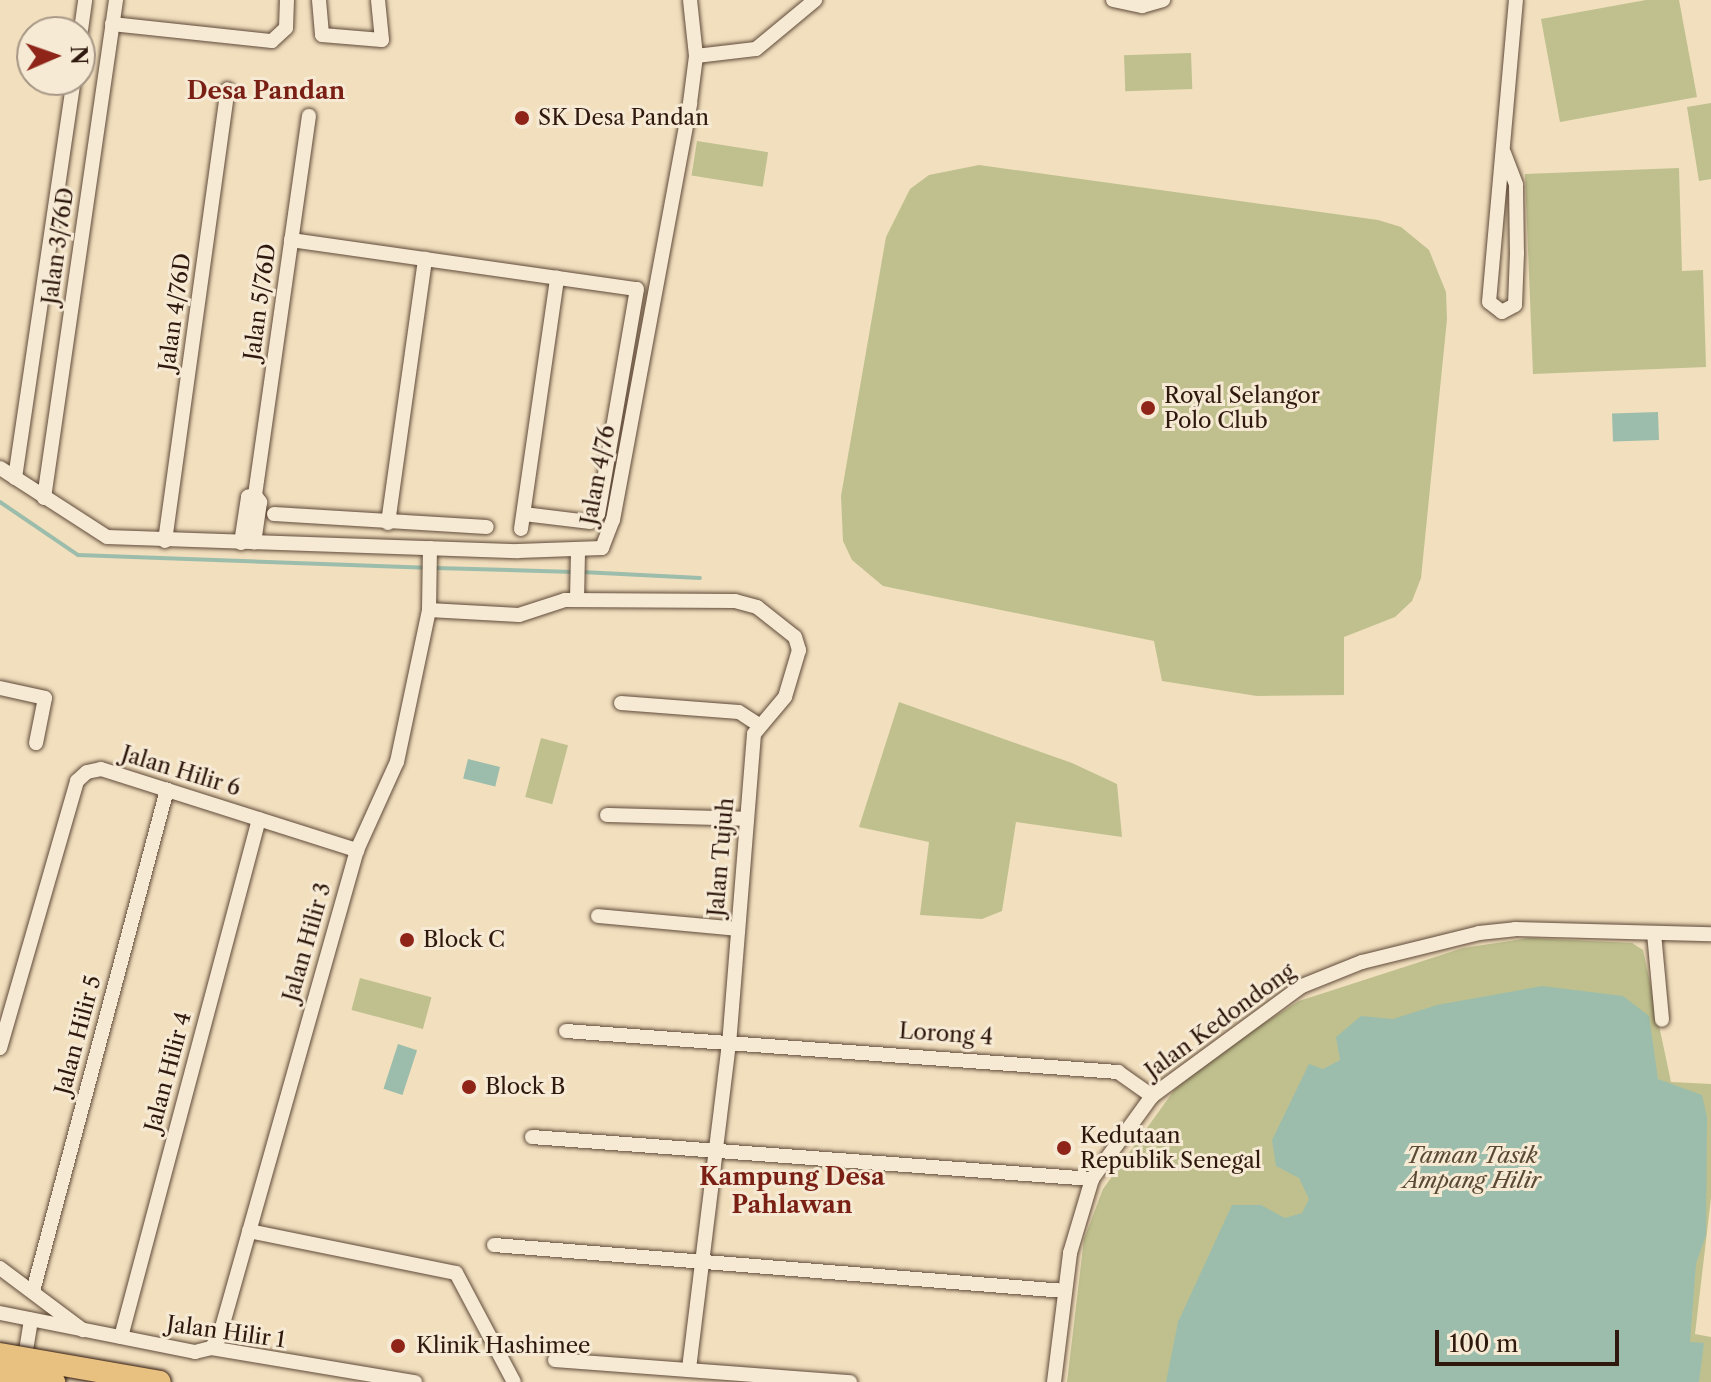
<!DOCTYPE html>
<html>
<head>
<meta charset="utf-8">
<style>
  body { margin:0 }
  #map { position:relative; width:1711px; height:1382px; overflow:hidden; background:#f1dfbe; font-family:"Libre Caslon Text",serif }
  div>[style] { position:absolute }
  [style*='--x'] { left:calc(var(--x)*1px); top:calc(var(--y)*1px); width:calc(var(--w)*1px); rotate:calc(var(--a)*1deg) }
  .green>* { inset:0; background:#bfc08e; transform-origin:0 0 }
  .water>* { inset:0; background:#9cbdab; transform-origin:0 0 }
  .stream>* { height:4px; margin:-2px; padding:0 2px; transform-origin:2px; border-radius:2px; background:#9cbdab }
  .roads { filter:drop-shadow(0 0 2px #604a39) drop-shadow(0 0 2px #604a39) }
  .minor>* { height:14px; margin:-7px; padding:0 7px; transform-origin:7px; border-radius:7px; background:#f6ead5 }
  .bridges { filter:drop-shadow(0 0 2px #2f180d) drop-shadow(0 0 2px #2f180d) }
  .trunk-bridge>* { height:22px; margin:-11px; padding:0 11px; transform-origin:11px; border-radius:11px; background:#e8c07f }
  .dots>* { width:22px; height:22px; translate:-50% -50%; box-sizing:border-box; border:4px solid #f6ead5; border-radius:50% }
  span { translate:-50% -50%; white-space:nowrap; text-align:center; line-height:1.15; -webkit-text-stroke:6px #f6ead5; paint-order:stroke }
  .poi-label { font-size:22px; color:#2f180d }
  .left { translate:0 -50%; text-align:left }
  .street-label { font-size:22px; color:#2f180d }
  .park-label { font-size:22px; color:#5a4a34; font-style:italic }
  .neighbourhood-label { font-size:24px; color:#7a1f14; font-weight:700 }
  .north { position:absolute; left:16px; top:16px; width:80px; height:80px; box-sizing:border-box; background:#f6ead5; border:2px solid #a69685; border-radius:50%; rotate:88deg; font-size:22px; font-weight:700; line-height:32px; text-align:center; color:#2f180d }
  .north::after { content:''; display:block; margin:auto; width:28px; height:36px; background:#8f2418; clip-path:polygon(50% 0,100% 100%,50% 72%,0 100%) }
  .scale { position:absolute; left:1435px; top:1330px; width:184px; height:36px; box-sizing:border-box; border:4px solid #2f180d; border-top:0; padding-left:10px; font-size:24px; line-height:28px; white-space:nowrap; color:#2f180d; -webkit-text-stroke:6px #f6ead5; paint-order:stroke }
</style>
</head>
<body>
<div id="map">
  <div class="green">
    <div style="clip-path:polygon(1646px 0,1679px 0,1697px 97px,1560px 122px,1541px 19px)"></div>
    <div style="left:1191px;top:53px;width:36px;height:67px;rotate:88deg"></div>
    <div style="clip-path:polygon(1711px 103px,1711px 179px,1699px 181px,1687px 107px)"></div>
    <div style="left:697px;top:141px;width:72px;height:35px;rotate:9deg"></div>
    <div style="clip-path:polygon(979px 165px,1378px 220px,1401px 227px,1429px 250px,1446px 292px,1447px 319px,1421px 578px,1412px 601px,1395px 617px,1344px 637px,1344px 695px,1257px 696px,1162px 681px,1154px 641px,883px 586px,852px 560px,843px 541px,841px 496px,886px 237px,910px 189px,929px 175px)"></div>
    <div style="clip-path:polygon(1679px 168px,1682px 271px,1703px 270px,1706px 367px,1533px 374px,1525px 174px)"></div>
    <div style="clip-path:polygon(899px 702px,1072px 763px,1117px 784px,1122px 837px,1016px 822px,1002px 911px,982px 919px,920px 915px,929px 842px,859px 827px)"></div>
    <div style="left:541px;top:738px;width:28px;height:61px;rotate:15deg"></div>
    <div style="clip-path:polygon(1529px 938px,1632px 943px,1643px 950px,1671px 1082px,1711px 1084px,1711px 1198px,1695px 1334px,1711px 1337px,1711px 1382px,1067px 1382px,1084px 1239px,1103px 1189px,1175px 1089px,1231px 1044px,1299px 1001px,1463px 948px)"></div>
    <div style="left:360px;top:978px;width:74px;height:33px;rotate:15deg"></div>
  </div>
  <div class="water">
    <div style="left:1658px;top:412px;width:28px;height:46px;rotate:88deg"></div>
    <div style="left:468px;top:759px;width:33px;height:20px;rotate:14deg"></div>
    <div style="clip-path:polygon(1542px 986px,1623px 996px,1649px 1016px,1658px 1079px,1702px 1095px,1707px 1117px,1706px 1235px,1696px 1264px,1690px 1342px,1704px 1343px,1699px 1382px,1166px 1382px,1178px 1322px,1232px 1205px,1261px 1205px,1285px 1218px,1302px 1213px,1309px 1199px,1299px 1178px,1276px 1166px,1272px 1140px,1309px 1064px,1323px 1069px,1340px 1060px,1336px 1037px,1361px 1016px,1393px 1019px,1437px 1005px)"></div>
    <div style="left:398px;top:1044px;width:20px;height:47px;rotate:18deg"></div>
  </div>
  <div class="stream">
    <div style="--x:0;--y:502;--w:94;--a:34.2"></div>
    <div style="--x:78;--y:555;--w:348;--a:2.1"></div>
    <div style="--x:435;--y:568;--w:139;--a:1.6"></div>
    <div style="--x:582;--y:572;--w:118;--a:2.9"></div>
  </div>
  <div class="roads">
    <div class="minor">
      <div style="--x:319;--y:0;--w:35;--a:85"></div>
      <div style="--x:322;--y:35;--w:60;--a:4.8"></div>
      <div style="--x:382;--y:40;--w:40;--a:-95.7"></div>
      <div style="--x:1113;--y:0;--w:30;--a:12"></div>
      <div style="--x:1142;--y:6;--w:22;--a:-16"></div>
      <div style="--x:112;--y:24;--w:161;--a:6.1"></div>
      <div style="--x:272;--y:41;--w:19;--a:-43"></div>
      <div style="--x:286;--y:28;--w:28;--a:-88"></div>
      <div style="--x:80;--y:37;--w:37;--a:-82"></div>
      <div style="--x:696;--y:56;--w:60;--a:-6.7"></div>
      <div style="--x:756;--y:49;--w:77;--a:-39.7"></div>
      <div style="--x:1504;--y:153;--w:34;--a:69"></div>
      <div style="--x:1516;--y:185;--w:68;--a:89.2"></div>
      <div style="--x:1517;--y:253;--w:52;--a:92.2"></div>
      <div style="--x:1515;--y:305;--w:15;--a:152"></div>
      <div style="--x:1502;--y:312;--w:16;--a:-142"></div>
      <div style="--x:1489;--y:302;--w:303;--a:-84.9"></div>
      <div style="--x:291;--y:240;--w:349;--a:8.1"></div>
      <div style="--x:637;--y:289;--w:228;--a:99.8"></div>
      <div style="--x:598;--y:514;--w:11;--a:135"></div>
      <div style="--x:590;--y:522;--w:66;--a:-173.1"></div>
      <div style="--x:0;--y:468;--w:127;--a:32.8"></div>
      <div style="--x:107;--y:537;--w:411;--a:2"></div>
      <div style="--x:518;--y:551;--w:84;--a:-2"></div>
      <div style="--x:602;--y:548;--w:30;--a:-69"></div>
      <div style="--x:613;--y:520;--w:424;--a:-79.5"></div>
      <div style="--x:690;--y:103;--w:47;--a:-82.7"></div>
      <div style="--x:696;--y:56;--w:56;--a:-96.1"></div>
      <div style="--x:15;--y:478;--w:402;--a:-81.6"></div>
      <div style="--x:255;--y:495;--w:383;--a:-81.9"></div>
      <div style="--x:44;--y:498;--w:503;--a:-81.77"></div>
      <div style="--x:274;--y:514;--w:213;--a:3.5"></div>
      <div style="--x:388;--y:523;--w:267;--a:-82"></div>
      <div style="--x:521;--y:529;--w:254;--a:-81.8"></div>
      <div style="--x:165;--y:541;--w:456;--a:-82.1"></div>
      <div style="--x:241;--y:543;--w:47;--a:-81.3"></div>
      <div style="--x:248;--y:497;--w:7;--a:-16"></div>
      <div style="--x:255;--y:495;--w:9;--a:54"></div>
      <div style="--x:260;--y:502;--w:41;--a:98.3"></div>
      <div style="--x:577;--y:600;--w:48;--a:-88.8"></div>
      <div style="--x:429;--y:610;--w:90;--a:3.2"></div>
      <div style="--x:519;--y:615;--w:48;--a:-18.1"></div>
      <div style="--x:565;--y:600;--w:170;--a:0.3"></div>
      <div style="--x:735;--y:601;--w:23;--a:15"></div>
      <div style="--x:757;--y:607;--w:48;--a:38.3"></div>
      <div style="--x:795;--y:637;--w:14;--a:73"></div>
      <div style="--x:799;--y:650;--w:49;--a:106.6"></div>
      <div style="--x:785;--y:697;--w:48;--a:130"></div>
      <div style="--x:754;--y:734;--w:310;--a:94.6"></div>
      <div style="--x:729;--y:1043;--w:329;--a:97"></div>
      <div style="--x:0;--y:688;--w:46;--a:12.5"></div>
      <div style="--x:45;--y:698;--w:46;--a:101.3"></div>
      <div style="--x:621;--y:703;--w:118;--a:4.4"></div>
      <div style="--x:739;--y:712;--w:24;--a:33"></div>
      <div style="--x:607;--y:815;--w:139;--a:1.6"></div>
      <div style="--x:598;--y:916;--w:140;--a:5.3"></div>
      <div style="--x:1654;--y:933;--w:87;--a:84.7"></div>
      <div style="--x:566;--y:1031;--w:554;--a:4.25"></div>
      <div style="--x:1118;--y:1072;--w:42;--a:35.2"></div>
      <div style="--x:0;--y:1048;--w:278;--a:-73.9"></div>
      <div style="--x:77;--y:781;--w:13;--a:-42"></div>
      <div style="--x:87;--y:772;--w:14;--a:-12"></div>
      <div style="--x:101;--y:769;--w:269;--a:17.6"></div>
      <div style="--x:532;--y:1137;--w:562;--a:4.29"></div>
      <div style="--x:249;--y:1231;--w:211;--a:11.5"></div>
      <div style="--x:456;--y:1273;--w:123;--a:62"></div>
      <div style="--x:494;--y:1245;--w:573;--a:4.61"></div>
      <div style="--x:0;--y:1268;--w:104;--a:36.8"></div>
      <div style="--x:33;--y:1291;--w:519;--a:-75.03"></div>
      <div style="--x:0;--y:1313;--w:199;--a:11.3"></div>
      <div style="--x:195;--y:1352;--w:16;--a:-14"></div>
      <div style="--x:211;--y:1348;--w:207;--a:9.5"></div>
      <div style="--x:121;--y:1337;--w:536;--a:-75.08"></div>
      <div style="--x:211;--y:1348;--w:13;--a:-51"></div>
      <div style="--x:219;--y:1338;--w:507;--a:-74.21"></div>
      <div style="--x:357;--y:850;--w:97;--a:-65.6"></div>
      <div style="--x:397;--y:762;--w:155;--a:-78.1"></div>
      <div style="--x:429;--y:610;--w:62;--a:-89.1"></div>
      <div style="--x:555;--y:1360;--w:296;--a:4.3"></div>
      <div style="--x:24;--y:1363;--w:44;--a:-80.8"></div>
      <div style="--x:1054;--y:1382;--w:130;--a:-82.9"></div>
      <div style="--x:1070;--y:1253;--w:77;--a:-73.4"></div>
      <div style="--x:1092;--y:1179;--w:102;--a:-54.1"></div>
      <div style="--x:1152;--y:1096;--w:186;--a:-36.3"></div>
      <div style="--x:1302;--y:986;--w:65;--a:-21.8"></div>
      <div style="--x:1362;--y:962;--w:121;--a:-13.9"></div>
      <div style="--x:1479;--y:933;--w:36;--a:-6"></div>
      <div style="--x:1515;--y:929;--w:196;--a:1.5"></div>
    </div>
  </div>
  <div class="bridges">
    <div class="trunk-bridge">
      <div style="--x:0;--y:1354;--w:162;--a:9.9"></div>
      <div style="--x:0;--y:1373;--w:55;--a:9.5"></div>
    </div>
  </div>
  <div class="dots">
    <div style="left:522px;top:118px;background:#8f2418"></div>
    <div style="left:1148px;top:408px;background:#8f2418"></div>
    <div style="left:407px;top:940px;background:#8f2418"></div>
    <div style="left:469px;top:1087px;background:#8f2418"></div>
    <div style="left:1064px;top:1148px;background:#8f2418"></div>
    <div style="left:398px;top:1346px;background:#8f2418"></div>
  </div>
  <div class="poi-label">
    <span class="left" style="left:538px;top:118px">SK Desa Pandan</span>
    <span class="left" style="left:1164px;top:408px">Royal Selangor<br>Polo Club</span>
    <span class="left" style="left:423px;top:940px">Block C</span>
    <span class="left" style="left:485px;top:1087px">Block B</span>
    <span class="left" style="left:1080px;top:1148px">Kedutaan<br>Republik Senegal</span>
    <span class="left" style="left:416px;top:1346px">Klinik Hashimee</span>
  </div>
  <div class="street-label">
    <span style="left:58px;top:246px;rotate:-82deg">Jalan 3/76D</span>
    <span style="left:260px;top:302px;rotate:-82deg">Jalan 5/76D</span>
    <span style="left:175px;top:312px;rotate:-82deg">Jalan 4/76D</span>
    <span style="left:598px;top:475px;rotate:-79deg">Jalan 4/76</span>
    <span style="left:181px;top:771px;rotate:17deg">Jalan Hilir 6</span>
    <span style="left:721px;top:857px;rotate:-85deg">Jalan Tujuh</span>
    <span style="left:307px;top:942px;rotate:-74deg">Jalan Hilir 3</span>
    <span style="left:1220px;top:1021px;rotate:-36deg">Jalan Kedondong</span>
    <span style="left:946px;top:1034px;rotate:4deg">Lorong 4</span>
    <span style="left:78px;top:1035px;rotate:-75deg">Jalan Hilir 5</span>
    <span style="left:168px;top:1072px;rotate:-75deg">Jalan Hilir 4</span>
    <span style="left:226px;top:1332px;rotate:8deg">Jalan Hilir 1</span>
  </div>
  <div class="park-label">
    <span style="left:1472px;top:1168px">Taman Tasik<br>Ampang Hilir</span>
  </div>
  <div class="neighbourhood-label">
    <span style="left:266px;top:91px">Desa Pandan</span>
    <span style="left:792px;top:1191px">Kampung Desa<br>Pahlawan</span>
  </div>
  <div class="north">N</div>
  <div class="scale">100 m</div>
</div>
</body>
</html>
